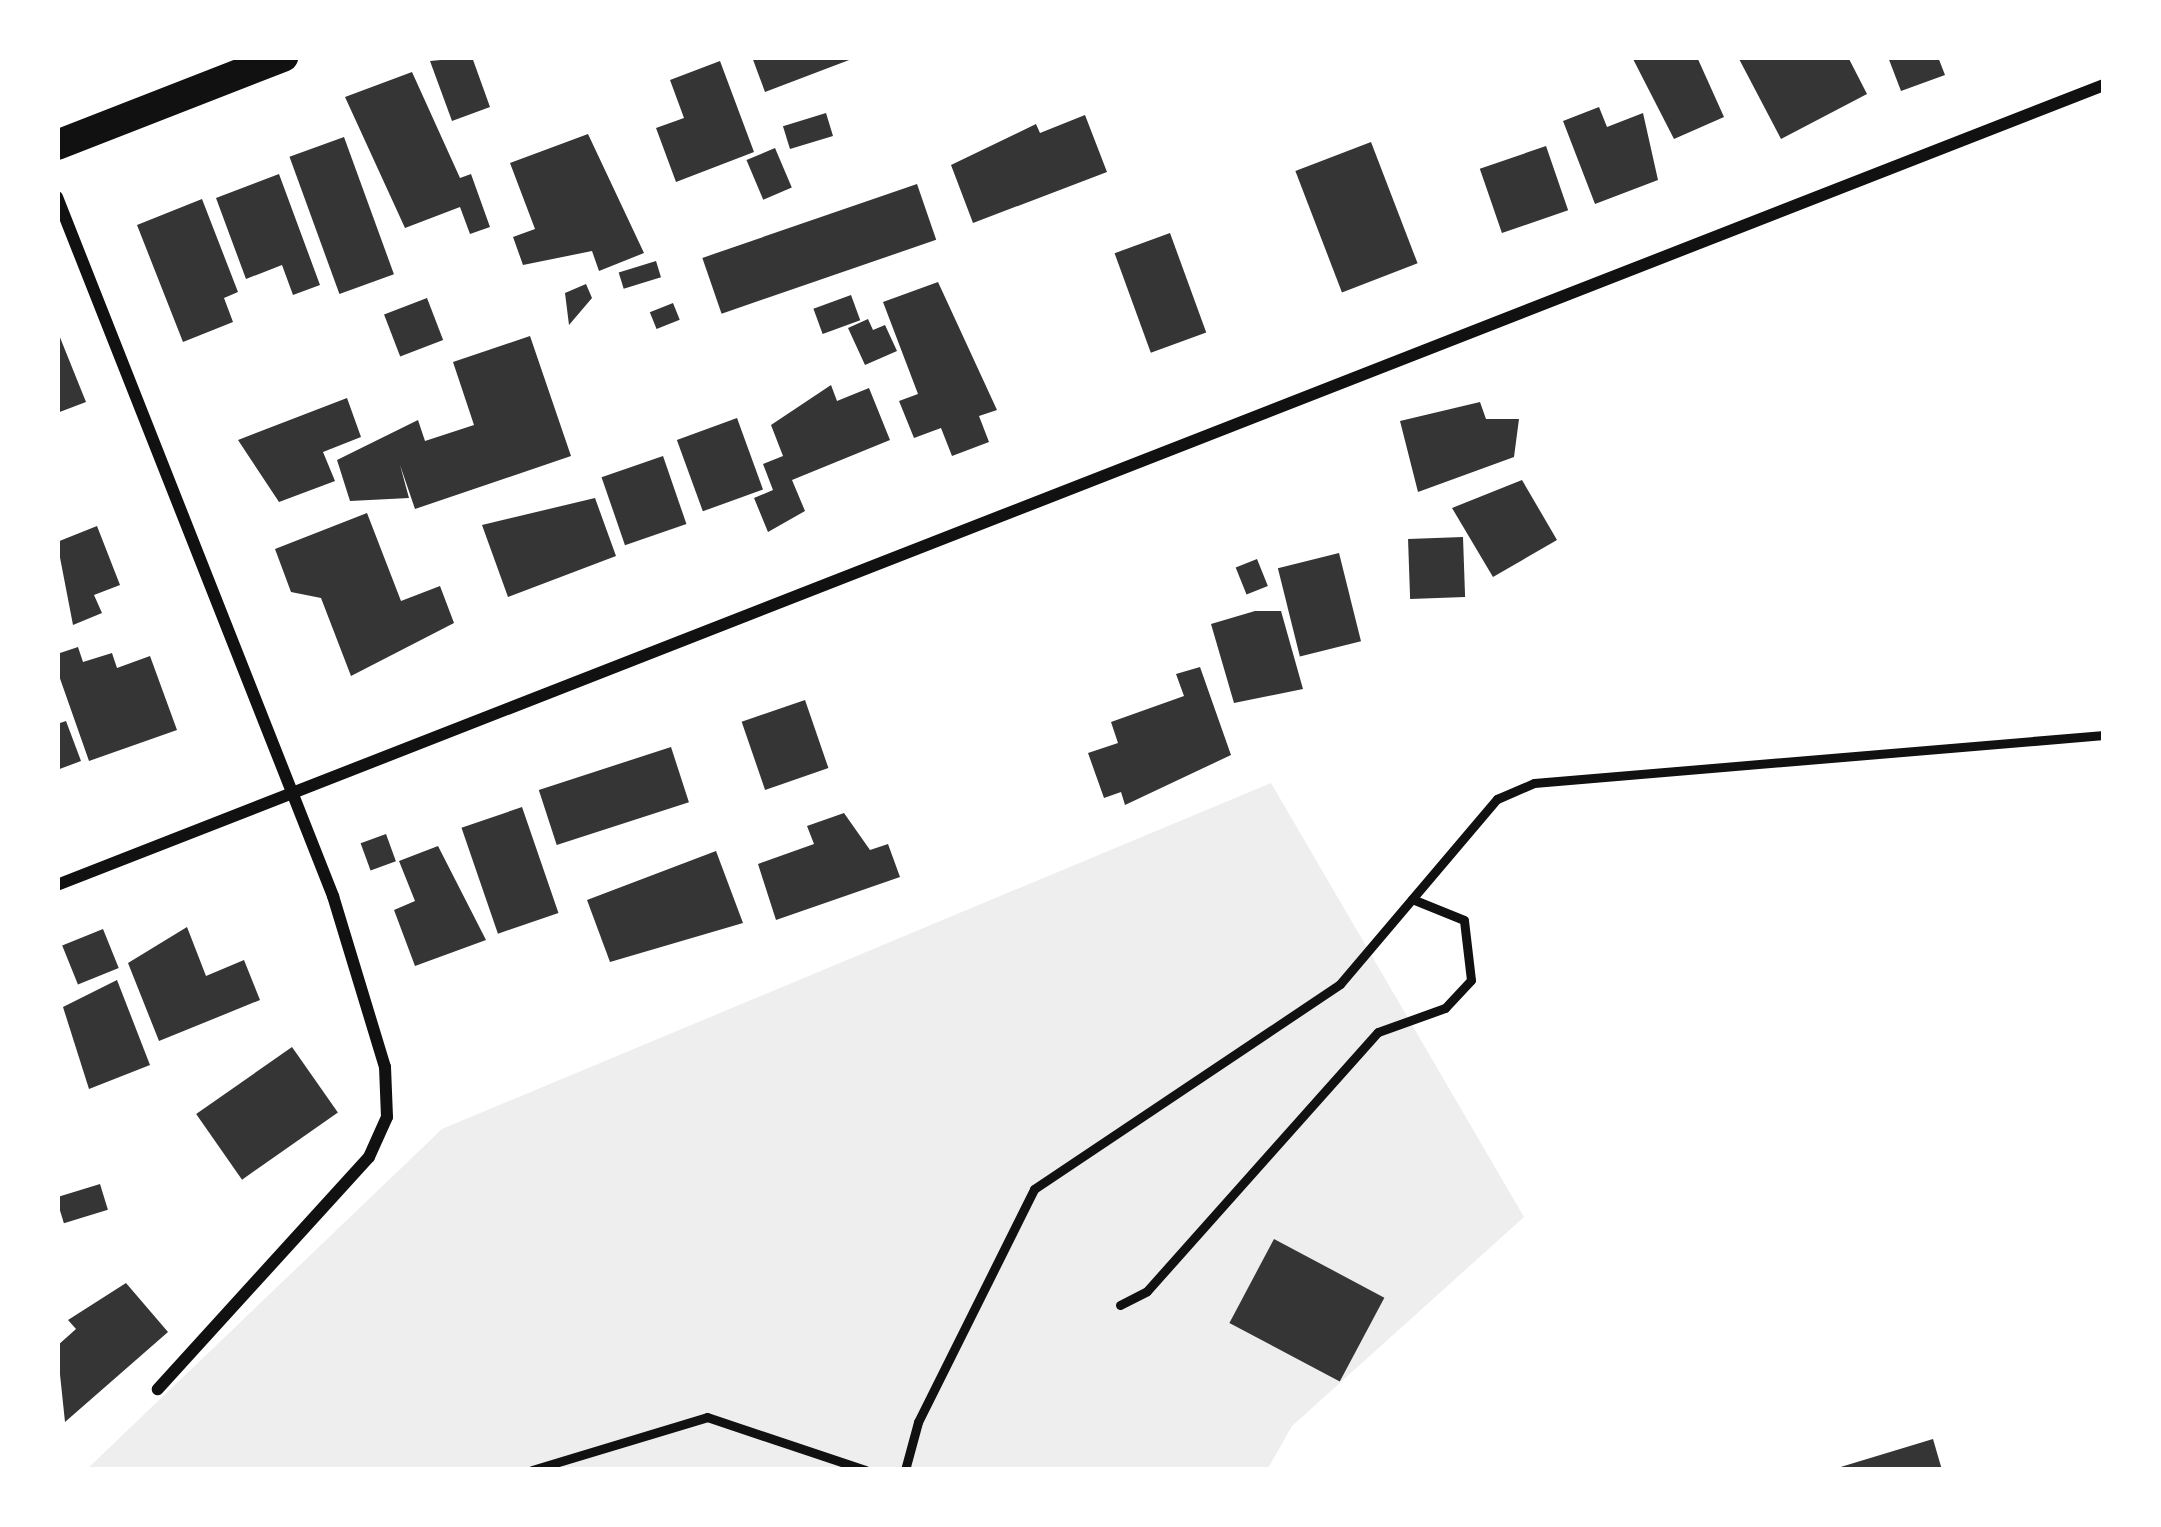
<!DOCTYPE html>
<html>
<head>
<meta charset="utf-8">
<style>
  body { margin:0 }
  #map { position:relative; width:2161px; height:1527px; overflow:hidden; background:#fff; font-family:Commissioner,sans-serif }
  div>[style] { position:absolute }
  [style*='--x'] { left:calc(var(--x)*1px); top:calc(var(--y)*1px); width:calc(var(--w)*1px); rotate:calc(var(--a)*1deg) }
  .green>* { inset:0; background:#eee }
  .building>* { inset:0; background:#353535; transform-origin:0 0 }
  .service>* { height:9px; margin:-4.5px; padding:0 4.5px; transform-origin:4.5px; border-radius:4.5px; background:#111 }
  .minor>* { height:12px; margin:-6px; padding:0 6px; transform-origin:6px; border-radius:6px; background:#111 }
  .primary>* { height:30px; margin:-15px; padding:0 15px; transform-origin:15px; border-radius:15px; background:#111 }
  span { translate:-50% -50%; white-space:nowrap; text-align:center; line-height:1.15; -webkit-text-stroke:10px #fff; paint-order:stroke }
  .frame { position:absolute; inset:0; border:60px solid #fff; pointer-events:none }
</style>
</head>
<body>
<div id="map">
  <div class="green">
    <div style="clip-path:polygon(1271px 783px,1524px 1217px,1292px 1426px,1267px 1470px,86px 1470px,442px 1129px)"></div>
  </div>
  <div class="building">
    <div style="clip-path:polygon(472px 57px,490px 107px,452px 121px,430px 61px)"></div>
    <div style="clip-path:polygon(752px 57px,857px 57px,765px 92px)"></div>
    <div style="clip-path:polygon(1632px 57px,1697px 57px,1724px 117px,1674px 139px)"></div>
    <div style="clip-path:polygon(1738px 57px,1848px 57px,1867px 94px,1781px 139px)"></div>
    <div style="clip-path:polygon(1888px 57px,1938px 57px,1945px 75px,1901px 91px)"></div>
    <div style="clip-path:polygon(720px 61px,754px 152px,676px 182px,656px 128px,684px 118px,670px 80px)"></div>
    <div style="clip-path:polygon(412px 72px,460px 178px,471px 174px,490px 227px,470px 234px,460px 207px,405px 228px,345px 97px)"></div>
    <div style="clip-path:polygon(1599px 107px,1607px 127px,1643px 113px,1658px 180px,1595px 204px,1563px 121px)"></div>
    <div style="left:826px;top:113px;width:24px;height:45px;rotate:73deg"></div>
    <div style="clip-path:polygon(1085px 115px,1107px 172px,973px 223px,951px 165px,1036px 124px,1040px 133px)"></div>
    <div style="clip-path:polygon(588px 134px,644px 253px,599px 271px,592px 251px,523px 265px,513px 237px,535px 229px,510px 163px)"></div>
    <div style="left:344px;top:137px;width:146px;height:58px;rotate:70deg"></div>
    <div style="left:1371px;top:142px;width:130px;height:81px;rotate:69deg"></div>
    <div style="left:1546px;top:146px;width:68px;height:70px;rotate:71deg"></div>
    <div style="left:775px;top:148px;width:43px;height:31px;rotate:67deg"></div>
    <div style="clip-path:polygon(279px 174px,320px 285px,293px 295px,282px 265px,246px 279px,216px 198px)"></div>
    <div style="left:917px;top:184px;width:59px;height:227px;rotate:71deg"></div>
    <div style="clip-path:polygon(202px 199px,238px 292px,224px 298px,233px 322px,183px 342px,137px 225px)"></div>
    <div style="left:1170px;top:233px;width:106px;height:59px;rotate:70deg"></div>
    <div style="left:656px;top:261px;width:17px;height:39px;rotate:73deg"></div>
    <div style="clip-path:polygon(938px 282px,997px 410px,979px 416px,989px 442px,952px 456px,941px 428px,914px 438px,899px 401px,918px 394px,883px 302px)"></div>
    <div style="clip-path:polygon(586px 284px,592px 298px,569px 325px,565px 293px)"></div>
    <div style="left:851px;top:295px;width:27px;height:40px;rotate:70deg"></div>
    <div style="left:427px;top:298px;width:45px;height:46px;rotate:69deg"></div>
    <div style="left:673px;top:303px;width:18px;height:25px;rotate:68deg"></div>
    <div style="clip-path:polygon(868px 319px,873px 330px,885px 325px,897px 351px,865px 365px,848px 328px)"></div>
    <div style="clip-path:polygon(57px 330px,86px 402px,57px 413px)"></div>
    <div style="clip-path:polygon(530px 336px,571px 456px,415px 509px,400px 465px,409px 498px,350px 501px,337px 460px,418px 420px,425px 441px,474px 425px,453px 362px)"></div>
    <div style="clip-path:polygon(831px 385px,837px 401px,869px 388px,890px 440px,792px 480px,805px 511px,768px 532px,754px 498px,773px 490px,763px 464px,783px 456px,771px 425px)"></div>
    <div style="clip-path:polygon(347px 398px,361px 437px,323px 452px,335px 481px,279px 502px,238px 440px)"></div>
    <div style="clip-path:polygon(1480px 402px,1486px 419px,1519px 419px,1514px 457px,1418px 492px,1400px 421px)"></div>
    <div style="left:737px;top:418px;width:76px;height:64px;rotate:70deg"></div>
    <div style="left:663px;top:456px;width:72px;height:65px;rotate:71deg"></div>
    <div style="clip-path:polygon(1522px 480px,1557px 540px,1493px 577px,1452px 508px)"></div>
    <div style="clip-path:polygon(595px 498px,616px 556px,508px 597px,482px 525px)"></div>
    <div style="clip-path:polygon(367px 513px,401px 601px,440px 586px,454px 623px,351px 676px,321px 598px,291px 592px,275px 549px)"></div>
    <div style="clip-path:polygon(97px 526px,120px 585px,94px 595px,102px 613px,73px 625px,57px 542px)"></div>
    <div style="left:1463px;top:537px;width:60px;height:55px;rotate:88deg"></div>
    <div style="left:1339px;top:553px;width:91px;height:63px;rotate:76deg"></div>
    <div style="left:1257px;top:559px;width:29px;height:23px;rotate:68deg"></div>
    <div style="clip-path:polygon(1255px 611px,1281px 611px,1303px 689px,1234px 703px,1211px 624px)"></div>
    <div style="clip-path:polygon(78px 647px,83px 662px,112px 653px,117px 668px,150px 656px,177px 730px,89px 761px,57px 670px,57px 654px)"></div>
    <div style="clip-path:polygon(1200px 667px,1231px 755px,1125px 805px,1121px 792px,1104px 798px,1088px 753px,1118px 743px,1111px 722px,1184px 696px,1176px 674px)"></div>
    <div style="left:805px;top:700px;width:72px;height:67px;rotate:71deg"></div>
    <div style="clip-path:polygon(66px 721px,81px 761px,57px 770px,57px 724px)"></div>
    <div style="left:671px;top:747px;width:58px;height:139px;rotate:72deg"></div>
    <div style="left:522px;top:807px;width:112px;height:64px;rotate:71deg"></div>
    <div style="clip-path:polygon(844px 813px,870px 850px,888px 844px,900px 877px,776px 920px,758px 864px,814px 844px,807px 826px)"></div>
    <div style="left:386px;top:834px;width:29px;height:27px;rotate:70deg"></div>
    <div style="clip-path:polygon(438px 846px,486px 940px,415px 966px,394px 910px,415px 901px,399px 861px)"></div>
    <div style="clip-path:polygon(716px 851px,743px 923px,610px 962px,587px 900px)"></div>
    <div style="clip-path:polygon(187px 927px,206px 976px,244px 960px,260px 1000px,159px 1041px,128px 963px)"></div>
    <div style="left:103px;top:929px;width:42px;height:44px;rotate:68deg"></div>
    <div style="clip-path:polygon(117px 980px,150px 1065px,89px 1089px,63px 1007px)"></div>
    <div style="left:292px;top:1047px;width:80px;height:117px;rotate:55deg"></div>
    <div style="left:100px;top:1184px;width:27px;height:46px;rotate:73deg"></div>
    <div style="left:1274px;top:1239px;width:125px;height:95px;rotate:28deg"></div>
    <div style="clip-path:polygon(126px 1283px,168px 1332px,65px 1422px,57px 1346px,76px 1329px,68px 1320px)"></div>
    <div style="clip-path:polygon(1933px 1439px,1942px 1470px,1834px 1470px,1834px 1469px)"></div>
  </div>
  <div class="service">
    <div style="--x:1120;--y:1305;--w:30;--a:-27"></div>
    <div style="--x:1147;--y:1291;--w:347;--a:-48.3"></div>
    <div style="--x:1378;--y:1032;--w:71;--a:-19.7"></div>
    <div style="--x:1445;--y:1008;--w:38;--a:-47"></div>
    <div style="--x:1471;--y:980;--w:60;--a:-96.7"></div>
    <div style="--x:1464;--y:920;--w:56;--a:-158"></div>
    <div style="--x:532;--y:1470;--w:183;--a:-16.8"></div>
    <div style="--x:707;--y:1417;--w:167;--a:18.5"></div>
    <div style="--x:905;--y:1470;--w:50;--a:-74.8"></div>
    <div style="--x:918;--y:1422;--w:260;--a:-63.5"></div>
    <div style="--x:1034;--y:1189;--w:368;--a:-33.8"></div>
    <div style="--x:1340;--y:984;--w:243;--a:-49.7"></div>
    <div style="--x:1497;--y:799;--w:40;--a:-23.4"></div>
    <div style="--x:1534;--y:783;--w:572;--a:-4.81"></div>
  </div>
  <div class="minor">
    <div style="--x:57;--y:197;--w:752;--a:68.45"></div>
    <div style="--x:333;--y:896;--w:179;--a:73.1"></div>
    <div style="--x:385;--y:1067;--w:50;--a:87.7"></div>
    <div style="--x:387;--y:1117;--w:44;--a:114.2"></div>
    <div style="--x:369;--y:1157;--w:314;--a:132.3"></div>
    <div style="--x:57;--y:885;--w:2198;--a:-21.35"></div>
  </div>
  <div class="primary">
    <div style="--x:57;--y:145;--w:243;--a:-21.3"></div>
  </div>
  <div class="frame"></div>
</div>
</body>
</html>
